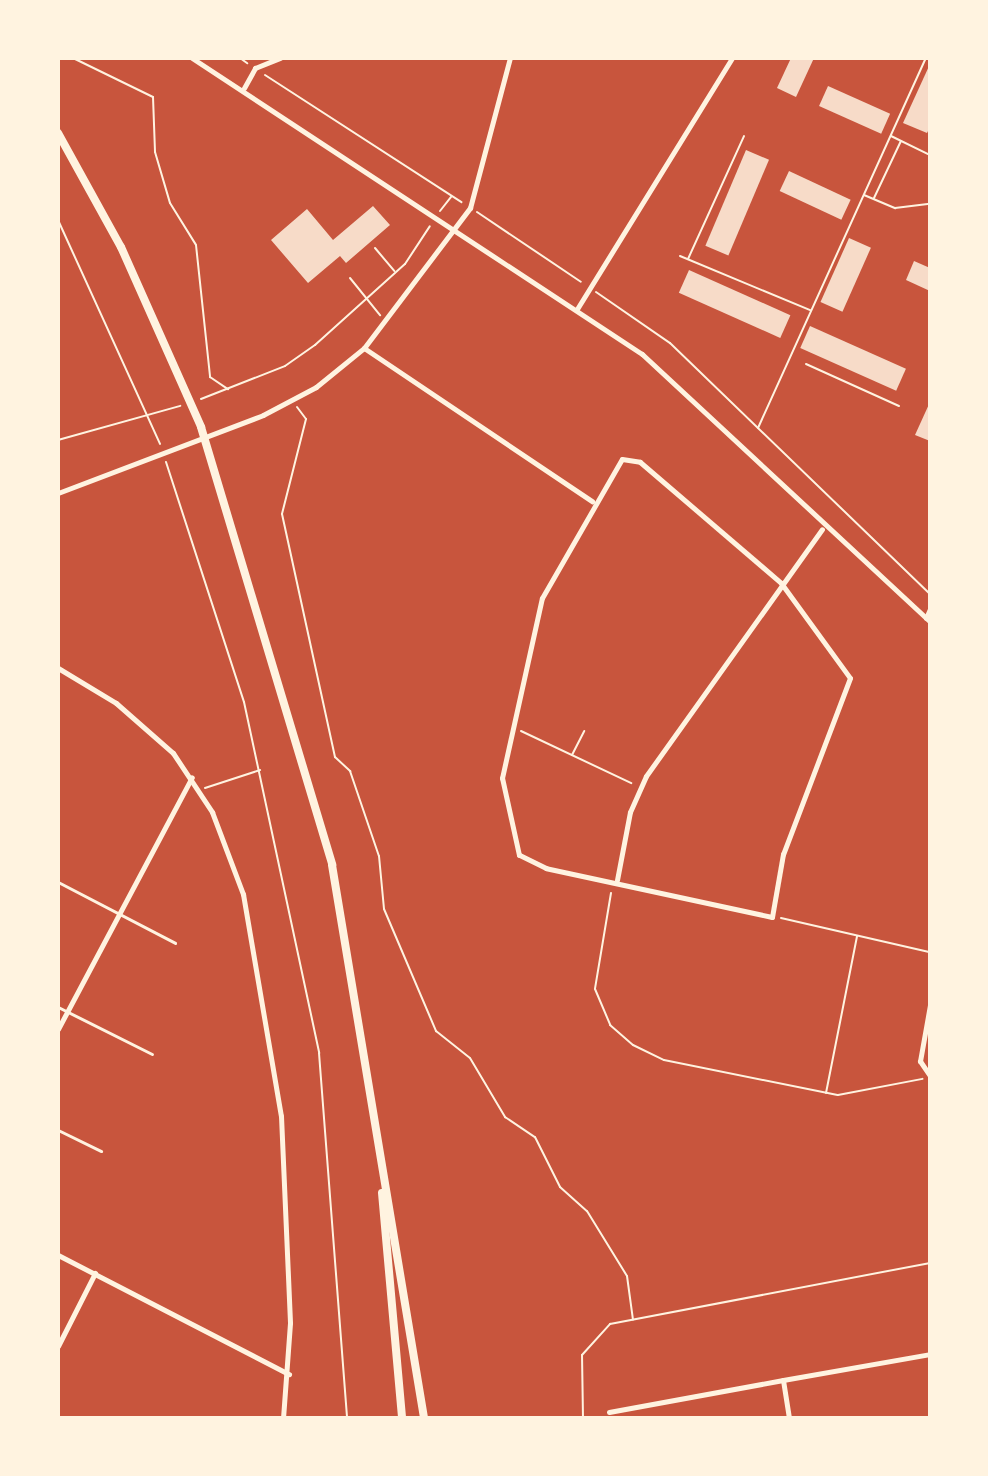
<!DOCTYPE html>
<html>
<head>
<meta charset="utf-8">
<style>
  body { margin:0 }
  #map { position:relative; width:988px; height:1476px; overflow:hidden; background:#c8553d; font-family:"Titillium Web",sans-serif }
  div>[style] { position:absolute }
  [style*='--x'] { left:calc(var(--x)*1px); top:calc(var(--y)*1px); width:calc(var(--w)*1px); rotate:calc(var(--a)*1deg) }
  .building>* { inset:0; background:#f7dbc8; transform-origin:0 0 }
  .path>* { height:2px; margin:-1px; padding:0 1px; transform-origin:1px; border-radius:1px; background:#fff3e0 }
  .service>* { height:3px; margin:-1.5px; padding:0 1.5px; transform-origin:1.5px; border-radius:1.5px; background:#fff3e0 }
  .minor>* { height:5px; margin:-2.5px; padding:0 2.5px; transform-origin:2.5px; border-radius:2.5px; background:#fff3e0 }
  .secondary>* { height:8px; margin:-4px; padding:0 4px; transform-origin:4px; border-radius:4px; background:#fff3e0 }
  span { translate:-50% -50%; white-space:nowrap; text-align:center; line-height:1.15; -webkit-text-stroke:6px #fff3e0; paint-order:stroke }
  .frame { position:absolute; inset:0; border:60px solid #fff3e0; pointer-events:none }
</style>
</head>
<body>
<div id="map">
  <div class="building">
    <div style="clip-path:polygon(791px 58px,814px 58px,796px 97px,777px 88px)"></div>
    <div style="clip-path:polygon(930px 64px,930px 127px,927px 133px,903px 123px)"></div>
    <div style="left:828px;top:86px;width:68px;height:22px;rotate:24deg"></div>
    <div style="left:746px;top:150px;width:25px;height:104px;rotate:23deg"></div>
    <div style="left:789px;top:171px;width:68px;height:22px;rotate:25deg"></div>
    <div style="clip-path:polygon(373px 206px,390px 225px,346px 263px,340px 256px,308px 283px,271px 240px,307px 209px,333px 240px)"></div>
    <div style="left:849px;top:238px;width:24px;height:70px;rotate:24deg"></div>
    <div style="clip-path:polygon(914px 261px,930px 268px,930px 291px,906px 280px)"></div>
    <div style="left:689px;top:270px;width:111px;height:25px;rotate:24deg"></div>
    <div style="left:810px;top:326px;width:105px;height:24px;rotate:24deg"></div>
    <div style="clip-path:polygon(930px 402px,930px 441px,915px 435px)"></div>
  </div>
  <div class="path">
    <div style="--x:73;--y:58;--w:89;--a:26"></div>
    <div style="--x:153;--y:97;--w:55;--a:87.9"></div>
    <div style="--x:155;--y:152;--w:53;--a:73.6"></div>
    <div style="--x:170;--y:203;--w:49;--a:58.2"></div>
    <div style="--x:196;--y:245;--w:133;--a:83.9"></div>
    <div style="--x:210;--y:377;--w:22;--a:34"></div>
    <div style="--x:240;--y:58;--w:9;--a:36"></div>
    <div style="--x:265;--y:75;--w:234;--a:32.9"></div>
    <div style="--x:891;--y:136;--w:43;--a:26"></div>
    <div style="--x:864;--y:195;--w:34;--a:23"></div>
    <div style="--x:895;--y:208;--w:35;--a:-7"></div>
    <div style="--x:874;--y:198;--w:63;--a:-64.7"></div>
    <div style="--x:440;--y:211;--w:18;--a:-52"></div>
    <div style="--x:477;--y:212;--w:125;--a:33.9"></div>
    <div style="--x:58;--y:220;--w:246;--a:65.5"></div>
    <div style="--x:375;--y:248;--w:30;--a:50"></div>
    <div style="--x:680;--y:256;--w:141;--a:22.6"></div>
    <div style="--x:688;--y:259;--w:135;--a:-65.5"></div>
    <div style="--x:350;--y:278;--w:48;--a:51"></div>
    <div style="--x:596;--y:292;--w:90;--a:34.6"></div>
    <div style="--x:670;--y:343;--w:361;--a:44"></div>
    <div style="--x:806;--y:364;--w:102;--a:24.3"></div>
    <div style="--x:201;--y:399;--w:90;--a:-21.4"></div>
    <div style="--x:285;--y:366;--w:37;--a:-35"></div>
    <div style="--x:315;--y:345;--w:121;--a:-42"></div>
    <div style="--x:405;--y:264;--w:45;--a:-56.7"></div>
    <div style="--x:297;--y:407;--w:15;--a:53"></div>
    <div style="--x:306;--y:419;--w:98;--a:104.2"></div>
    <div style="--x:282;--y:514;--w:249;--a:77.7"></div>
    <div style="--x:335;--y:757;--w:21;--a:43"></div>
    <div style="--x:350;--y:771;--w:90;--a:71.2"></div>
    <div style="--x:379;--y:856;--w:53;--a:84.6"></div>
    <div style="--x:384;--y:909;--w:133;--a:66.9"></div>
    <div style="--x:436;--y:1031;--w:43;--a:38.5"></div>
    <div style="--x:470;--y:1058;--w:69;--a:59.3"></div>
    <div style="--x:505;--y:1117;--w:36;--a:34"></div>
    <div style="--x:535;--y:1137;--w:56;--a:63.4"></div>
    <div style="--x:560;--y:1187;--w:36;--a:42"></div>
    <div style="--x:587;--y:1211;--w:76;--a:58.4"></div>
    <div style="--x:627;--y:1276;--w:44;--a:82.2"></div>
    <div style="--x:758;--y:428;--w:406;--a:-65.6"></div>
    <div style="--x:58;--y:440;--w:127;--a:-15.6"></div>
    <div style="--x:166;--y:462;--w:252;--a:72"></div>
    <div style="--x:244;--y:702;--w:359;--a:77.9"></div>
    <div style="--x:319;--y:1053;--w:366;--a:85.6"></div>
    <div style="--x:521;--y:731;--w:122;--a:25.3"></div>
    <div style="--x:572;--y:755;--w:27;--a:-63"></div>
    <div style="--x:205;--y:788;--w:58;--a:-18.1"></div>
    <div style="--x:611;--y:893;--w:97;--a:99.5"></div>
    <div style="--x:595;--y:989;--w:39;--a:67"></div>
    <div style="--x:610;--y:1025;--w:30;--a:41"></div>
    <div style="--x:633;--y:1045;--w:34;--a:26"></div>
    <div style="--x:664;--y:1060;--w:177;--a:11.4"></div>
    <div style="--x:838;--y:1095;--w:86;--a:-10.8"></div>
    <div style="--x:781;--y:918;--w:153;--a:12.9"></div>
    <div style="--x:826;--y:1093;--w:160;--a:-78.8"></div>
    <div style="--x:583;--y:1418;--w:63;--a:-90.9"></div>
    <div style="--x:582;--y:1355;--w:42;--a:-47.9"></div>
    <div style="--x:610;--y:1324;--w:326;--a:-10.8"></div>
  </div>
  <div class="service">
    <div style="--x:58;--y:882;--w:132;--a:27.5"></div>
    <div style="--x:58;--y:1007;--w:105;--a:26.6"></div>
    <div style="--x:58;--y:1130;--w:48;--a:26"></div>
  </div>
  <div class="minor">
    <div style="--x:192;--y:58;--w:539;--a:33.34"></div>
    <div style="--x:642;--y:354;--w:393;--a:42.9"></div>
    <div style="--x:244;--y:88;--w:23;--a:-61"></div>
    <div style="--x:255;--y:68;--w:27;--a:-22"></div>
    <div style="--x:577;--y:309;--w:295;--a:-58.3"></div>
    <div style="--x:364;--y:348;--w:275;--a:33.9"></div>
    <div style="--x:622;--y:459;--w:18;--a:9"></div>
    <div style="--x:640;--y:462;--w:186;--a:40.6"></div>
    <div style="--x:781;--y:583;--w:117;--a:54"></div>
    <div style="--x:850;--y:678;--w:188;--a:110.8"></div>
    <div style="--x:783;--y:854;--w:64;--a:99.9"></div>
    <div style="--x:772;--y:917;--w:231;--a:-167.8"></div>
    <div style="--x:546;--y:868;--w:30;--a:-154"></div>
    <div style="--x:519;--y:855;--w:79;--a:-102.4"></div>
    <div style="--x:502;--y:778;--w:184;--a:-77.5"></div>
    <div style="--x:542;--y:598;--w:160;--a:-60.1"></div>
    <div style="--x:58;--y:493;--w:219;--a:-20.8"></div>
    <div style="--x:263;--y:415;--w:60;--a:-27.8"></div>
    <div style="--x:316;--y:387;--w:62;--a:-39.1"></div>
    <div style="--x:364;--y:348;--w:176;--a:-52.9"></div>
    <div style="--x:470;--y:208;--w:155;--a:-75.1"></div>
    <div style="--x:926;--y:618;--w:10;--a:-66"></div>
    <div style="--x:58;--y:668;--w:68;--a:31.1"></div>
    <div style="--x:116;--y:703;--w:76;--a:41.3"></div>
    <div style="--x:173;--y:753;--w:71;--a:56.5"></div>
    <div style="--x:212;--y:812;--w:88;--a:69.3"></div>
    <div style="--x:243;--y:894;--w:225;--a:80.3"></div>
    <div style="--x:281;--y:1116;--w:207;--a:87.5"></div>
    <div style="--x:290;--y:1323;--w:95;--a:94.2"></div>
    <div style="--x:617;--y:880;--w:69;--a:-79.2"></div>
    <div style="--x:630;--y:812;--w:39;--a:-66"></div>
    <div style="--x:646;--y:776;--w:303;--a:-54.5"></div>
    <div style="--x:930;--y:1005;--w:57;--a:100.1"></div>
    <div style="--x:920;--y:1061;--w:18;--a:56"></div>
    <div style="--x:58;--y:1029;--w:285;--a:-62"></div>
    <div style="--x:58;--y:1255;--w:260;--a:27.3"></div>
    <div style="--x:58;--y:1346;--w:82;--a:-63.1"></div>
    <div style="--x:609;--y:1412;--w:177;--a:-10.4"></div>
    <div style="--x:789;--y:1418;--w:38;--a:-99"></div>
    <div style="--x:783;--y:1380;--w:149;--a:-10"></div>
  </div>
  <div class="secondary">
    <div style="--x:58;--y:133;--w:130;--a:61.1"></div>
    <div style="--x:121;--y:247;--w:197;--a:66"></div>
    <div style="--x:201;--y:427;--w:457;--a:73.3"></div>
    <div style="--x:332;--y:865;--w:561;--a:80.55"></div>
    <div style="--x:382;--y:1193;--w:226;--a:84.9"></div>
  </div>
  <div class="frame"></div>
</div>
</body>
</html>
